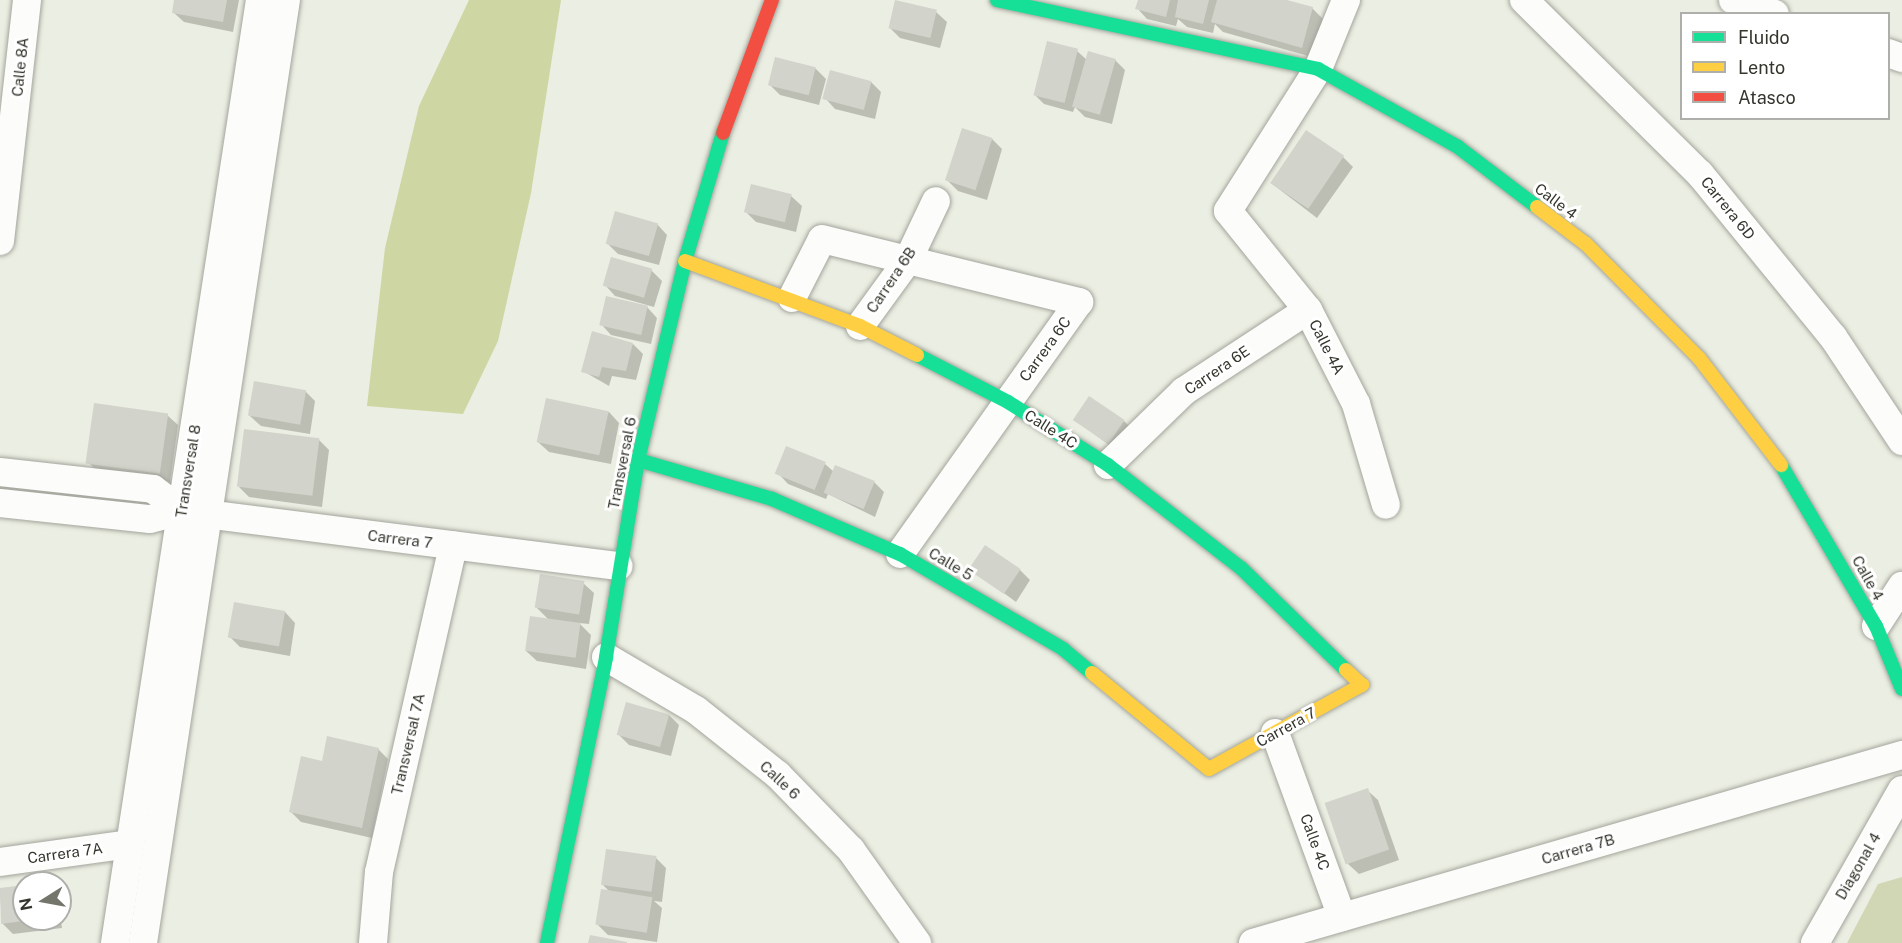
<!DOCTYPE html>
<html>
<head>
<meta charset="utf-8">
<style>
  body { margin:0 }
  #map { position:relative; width:1902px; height:943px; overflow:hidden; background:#ebeee2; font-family:"Public Sans",sans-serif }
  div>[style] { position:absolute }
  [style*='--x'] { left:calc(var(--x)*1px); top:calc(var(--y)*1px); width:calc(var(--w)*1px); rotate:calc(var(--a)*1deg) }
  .green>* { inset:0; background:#d1d7b5 }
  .forest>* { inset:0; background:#ced6a3 }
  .shadow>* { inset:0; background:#0003 }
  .building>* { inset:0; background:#d2d4cb; transform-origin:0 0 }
  .roads { filter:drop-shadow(0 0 2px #a3a59c) drop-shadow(0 0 2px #a3a59c) }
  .street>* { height:28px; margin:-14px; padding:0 14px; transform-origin:14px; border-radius:14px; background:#fcfcfb }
  .fast>* { height:14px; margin:-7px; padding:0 7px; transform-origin:7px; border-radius:7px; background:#16e098 }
  .slow>* { height:14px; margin:-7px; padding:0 7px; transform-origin:7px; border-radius:7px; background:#ffcf43 }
  .jam>* { height:14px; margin:-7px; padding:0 7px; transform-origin:7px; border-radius:7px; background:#f24e42 }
  span { translate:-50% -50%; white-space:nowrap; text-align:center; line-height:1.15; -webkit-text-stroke:6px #fff; paint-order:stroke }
  .street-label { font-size:15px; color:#34362d }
  .legend { position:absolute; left:1680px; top:12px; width:210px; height:108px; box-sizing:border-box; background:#fff; border:2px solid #aeafab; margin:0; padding:8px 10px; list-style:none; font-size:18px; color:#34362d }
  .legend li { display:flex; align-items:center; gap:12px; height:30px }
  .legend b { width:30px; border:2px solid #aeafab }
  .north { position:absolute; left:12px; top:871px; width:60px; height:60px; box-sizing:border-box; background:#fff; border:2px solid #aeafab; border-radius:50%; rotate:259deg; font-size:16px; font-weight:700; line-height:24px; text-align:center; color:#34362d }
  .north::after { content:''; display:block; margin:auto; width:21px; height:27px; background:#74766c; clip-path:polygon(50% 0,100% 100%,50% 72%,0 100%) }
</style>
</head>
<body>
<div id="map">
  <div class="green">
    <div style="clip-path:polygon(1902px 877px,1902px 943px,1847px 943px,1878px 884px)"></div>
  </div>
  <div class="forest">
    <div style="clip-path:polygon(469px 0,561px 0,531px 193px,498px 341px,463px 414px,367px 406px,385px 248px,419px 106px)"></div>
  </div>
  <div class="shadow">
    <div style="clip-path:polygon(176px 0,239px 0,233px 32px,184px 22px,173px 12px)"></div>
    <div style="clip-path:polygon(1139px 0,1282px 0,1312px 8px,1323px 19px,1312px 57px,1223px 32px,1215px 24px,1213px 33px,1187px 27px,1178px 19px,1176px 26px,1147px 19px,1137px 8px)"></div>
    <div style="clip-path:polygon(936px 12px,947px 22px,940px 48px,900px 38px,890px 28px)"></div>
    <div style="clip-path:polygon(1077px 51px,1087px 60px,1115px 60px,1125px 70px,1112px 124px,1085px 117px,1075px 107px,1073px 112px,1044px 104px,1034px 94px)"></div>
    <div style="clip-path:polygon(776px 58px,816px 69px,826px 79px,819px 105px,780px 95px,770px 85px)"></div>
    <div style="clip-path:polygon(871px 82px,881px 92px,875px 119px,835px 109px,825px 98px)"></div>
    <div style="clip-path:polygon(992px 139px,1002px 149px,987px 200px,958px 191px,948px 181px)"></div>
    <div style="clip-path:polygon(1343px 157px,1353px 167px,1317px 218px,1271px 183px)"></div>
    <div style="clip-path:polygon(791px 196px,802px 206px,796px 232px,756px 222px,746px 212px)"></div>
    <div style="clip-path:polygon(657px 224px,667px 235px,659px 265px,618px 254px,608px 244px)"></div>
    <div style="clip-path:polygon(651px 270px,662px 281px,654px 307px,615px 296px,605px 285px)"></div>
    <div style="clip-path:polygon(646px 306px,657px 318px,651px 344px,611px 335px,601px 324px)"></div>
    <div style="clip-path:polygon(633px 344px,643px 354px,636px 380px,612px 376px,609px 386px,583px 371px)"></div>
    <div style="clip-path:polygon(305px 391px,315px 401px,310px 434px,261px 426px,250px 416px)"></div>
    <div style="clip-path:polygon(609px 412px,619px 423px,611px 464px,549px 452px,538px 442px)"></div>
    <div style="clip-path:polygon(167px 415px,178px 425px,170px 482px,98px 472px,88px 462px)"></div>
    <div style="clip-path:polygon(1075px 420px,1124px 421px,1134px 431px,1120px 453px)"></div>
    <div style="clip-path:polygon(318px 439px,329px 450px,322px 507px,249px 497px,239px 487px)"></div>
    <div style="clip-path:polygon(825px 464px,834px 472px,874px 482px,884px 492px,875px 517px,828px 494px,826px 499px,788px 484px,778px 473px)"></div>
    <div style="clip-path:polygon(971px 569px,1020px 570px,1030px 580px,1016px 602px)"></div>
    <div style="clip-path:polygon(583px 583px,594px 593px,589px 624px,579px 623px,591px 635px,586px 669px,537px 661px,526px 651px,549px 620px,536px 607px)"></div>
    <div style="clip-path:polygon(285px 612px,295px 623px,290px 656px,240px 647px,230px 637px)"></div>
    <div style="clip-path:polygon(669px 715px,679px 725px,671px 756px,629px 745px,619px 735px)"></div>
    <div style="clip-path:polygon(378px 749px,388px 759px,372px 838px,301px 822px,291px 812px,323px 762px)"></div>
    <div style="clip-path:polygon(1367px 790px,1378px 800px,1399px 860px,1359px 874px,1348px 864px)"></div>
    <div style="clip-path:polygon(656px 858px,666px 868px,662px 902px,654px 901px,662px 908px,657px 942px,608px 935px,597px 924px,610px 892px,602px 884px)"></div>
    <div style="clip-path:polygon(24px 886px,24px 919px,60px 915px,62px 928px,13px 934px,2px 923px,0 890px)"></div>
  </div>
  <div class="building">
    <div style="clip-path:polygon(174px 0,227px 0,223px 22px,172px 13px)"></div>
    <div style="left:895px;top:0;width:43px;height:29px;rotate:13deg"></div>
    <div style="clip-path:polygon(1138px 0,1170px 0,1166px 17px,1135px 9px)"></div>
    <div style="clip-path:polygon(1178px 0,1209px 0,1203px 24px,1175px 17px)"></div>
    <div style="clip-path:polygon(1217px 0,1287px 0,1313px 7px,1302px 48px,1211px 22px)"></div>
    <div style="left:1047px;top:41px;width:32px;height:56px;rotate:14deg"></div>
    <div style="left:1088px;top:51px;width:29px;height:58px;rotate:16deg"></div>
    <div style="left:775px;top:57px;width:42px;height:29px;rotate:14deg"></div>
    <div style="left:830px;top:70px;width:43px;height:30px;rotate:15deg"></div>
    <div style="left:962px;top:128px;width:32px;height:55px;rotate:18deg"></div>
    <div style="left:1306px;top:130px;width:46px;height:64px;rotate:34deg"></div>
    <div style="left:751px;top:184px;width:42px;height:29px;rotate:14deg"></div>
    <div style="left:615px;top:211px;width:45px;height:34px;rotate:16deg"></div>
    <div style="left:611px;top:257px;width:43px;height:30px;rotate:16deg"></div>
    <div style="left:606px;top:296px;width:43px;height:30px;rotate:13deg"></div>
    <div style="clip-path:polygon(592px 331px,633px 343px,626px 371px,602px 367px,599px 377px,581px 372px)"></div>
    <div style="left:254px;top:381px;width:53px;height:35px;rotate:10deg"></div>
    <div style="left:1089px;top:396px;width:43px;height:29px;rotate:34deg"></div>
    <div style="left:546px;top:398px;width:64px;height:45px;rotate:12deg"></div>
    <div style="left:94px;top:403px;width:75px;height:61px;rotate:8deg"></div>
    <div style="left:244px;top:429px;width:76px;height:58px;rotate:7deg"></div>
    <div style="left:786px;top:446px;width:43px;height:30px;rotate:22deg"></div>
    <div style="left:835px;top:465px;width:43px;height:30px;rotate:22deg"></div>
    <div style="left:985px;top:545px;width:43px;height:30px;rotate:34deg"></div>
    <div style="left:540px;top:574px;width:45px;height:34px;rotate:9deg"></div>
    <div style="left:234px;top:602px;width:52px;height:36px;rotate:10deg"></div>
    <div style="left:530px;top:616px;width:51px;height:35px;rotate:8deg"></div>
    <div style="left:626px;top:702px;width:45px;height:34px;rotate:16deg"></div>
    <div style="clip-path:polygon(327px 736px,379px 748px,362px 828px,289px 812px,301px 756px,322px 761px)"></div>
    <div style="left:1368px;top:788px;width:65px;height:46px;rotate:71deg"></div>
    <div style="left:606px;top:849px;width:51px;height:36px;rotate:8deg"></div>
    <div style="clip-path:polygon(24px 885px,24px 919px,30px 920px,1px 924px,0 888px)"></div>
    <div style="left:601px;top:889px;width:52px;height:36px;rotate:9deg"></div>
    <div style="clip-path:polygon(590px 935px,627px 942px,627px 943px,588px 943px)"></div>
  </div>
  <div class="roads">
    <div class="street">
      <div style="--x:1346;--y:0;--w:74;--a:112.1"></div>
      <div style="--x:1318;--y:69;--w:168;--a:122.4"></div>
      <div style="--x:1228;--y:211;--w:127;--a:51.1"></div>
      <div style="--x:1308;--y:310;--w:106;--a:62.9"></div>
      <div style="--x:1356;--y:404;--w:105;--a:73.5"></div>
      <div style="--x:1524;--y:0;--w:247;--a:44.7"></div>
      <div style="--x:1700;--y:174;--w:210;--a:50.8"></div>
      <div style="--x:1833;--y:337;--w:125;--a:56.4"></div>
      <div style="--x:1733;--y:0;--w:44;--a:18.4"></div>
      <div style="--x:1888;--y:53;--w:15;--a:20"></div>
      <div style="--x:0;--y:241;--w:243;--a:-83.6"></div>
      <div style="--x:792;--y:298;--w:66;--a:-63"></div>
      <div style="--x:822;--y:239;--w:265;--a:13.8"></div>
      <div style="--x:1079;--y:302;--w:309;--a:125.4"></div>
      <div style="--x:860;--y:326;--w:82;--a:-54"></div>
      <div style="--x:908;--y:260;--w:65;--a:-64.6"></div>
      <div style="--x:1108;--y:465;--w:106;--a:-44.2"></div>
      <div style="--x:1184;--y:391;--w:148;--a:-33.2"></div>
      <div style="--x:0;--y:472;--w:154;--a:6.3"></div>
      <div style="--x:153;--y:489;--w:36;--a:37"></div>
      <div style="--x:0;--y:503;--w:151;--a:6.1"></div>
      <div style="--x:150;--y:519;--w:33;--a:-14"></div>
      <div style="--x:182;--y:511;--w:440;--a:7.2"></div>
      <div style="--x:1876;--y:626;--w:48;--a:-57"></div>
      <div style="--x:606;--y:657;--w:104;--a:30.5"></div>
      <div style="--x:696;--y:710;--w:105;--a:38.4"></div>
      <div style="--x:778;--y:775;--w:105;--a:45.8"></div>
      <div style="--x:851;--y:850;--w:114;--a:54.6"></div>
      <div style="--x:1275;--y:733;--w:196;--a:70"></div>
      <div style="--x:0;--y:862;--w:131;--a:-7.9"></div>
      <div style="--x:115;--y:943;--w:954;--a:-81.26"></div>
      <div style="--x:143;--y:943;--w:954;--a:-81.38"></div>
      <div style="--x:373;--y:943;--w:71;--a:-85.2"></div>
      <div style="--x:379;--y:872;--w:335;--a:-77.2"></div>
      <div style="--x:1253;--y:943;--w:676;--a:-16.16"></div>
      <div style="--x:1815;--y:943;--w:176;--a:-60.4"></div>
    </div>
    <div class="fast">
      <div style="--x:997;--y:0;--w:328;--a:12.1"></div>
      <div style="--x:1318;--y:69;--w:160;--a:29.1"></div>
      <div style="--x:1458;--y:147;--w:99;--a:37.2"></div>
      <div style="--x:917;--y:355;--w:102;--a:27.3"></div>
      <div style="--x:1008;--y:402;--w:118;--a:32.2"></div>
      <div style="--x:1108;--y:465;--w:168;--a:37.8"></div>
      <div style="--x:1241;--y:568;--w:146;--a:44.2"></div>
      <div style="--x:638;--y:460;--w:140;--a:16.2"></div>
      <div style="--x:772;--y:499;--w:139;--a:23.3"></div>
      <div style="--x:900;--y:554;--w:189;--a:30.2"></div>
      <div style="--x:1063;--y:649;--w:38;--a:40"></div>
      <div style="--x:1781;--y:465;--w:187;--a:59.5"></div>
      <div style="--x:1876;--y:626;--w:68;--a:67.6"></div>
      <div style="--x:547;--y:943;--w:292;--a:-78.3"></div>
      <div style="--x:606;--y:657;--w:200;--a:-80.8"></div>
      <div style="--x:638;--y:460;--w:204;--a:-76.7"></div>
      <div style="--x:685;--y:261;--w:134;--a:-73.5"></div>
    </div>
    <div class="slow">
      <div style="--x:1537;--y:207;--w:61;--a:37.1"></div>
      <div style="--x:1586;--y:244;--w:161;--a:45.3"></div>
      <div style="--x:1699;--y:358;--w:135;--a:52.5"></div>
      <div style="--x:685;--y:261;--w:187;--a:20.4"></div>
      <div style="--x:860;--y:326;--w:64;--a:27"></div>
      <div style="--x:1092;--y:673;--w:151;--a:39.4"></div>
      <div style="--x:1209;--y:769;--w:175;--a:-28.8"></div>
      <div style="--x:1362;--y:685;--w:22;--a:-137"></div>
    </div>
    <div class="jam">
      <div style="--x:723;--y:133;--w:142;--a:-69.8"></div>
    </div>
  </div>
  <div class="street-label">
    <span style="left:20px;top:67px;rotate:-84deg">Calle 8A</span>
    <span style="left:1556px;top:201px;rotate:37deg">Calle 4</span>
    <span style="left:1728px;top:208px;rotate:51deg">Carrera 6D</span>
    <span style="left:891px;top:280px;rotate:-56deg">Carrera 6B</span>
    <span style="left:1327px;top:347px;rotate:63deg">Calle 4A</span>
    <span style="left:1045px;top:349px;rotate:-54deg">Carrera 6C</span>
    <span style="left:1217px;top:370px;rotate:-34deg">Carrera 6E</span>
    <span style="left:1051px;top:429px;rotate:32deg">Calle 4C</span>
    <span style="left:622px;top:463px;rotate:-79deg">Transversal 6</span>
    <span style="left:188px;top:471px;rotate:-81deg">Transversal 8</span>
    <span style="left:400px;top:539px;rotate:7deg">Carrera 7</span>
    <span style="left:951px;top:564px;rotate:31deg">Calle 5</span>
    <span style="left:1868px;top:578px;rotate:61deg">Calle 4</span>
    <span style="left:1286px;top:727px;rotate:-29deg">Carrera 7</span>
    <span style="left:408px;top:744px;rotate:-77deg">Transversal 7A</span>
    <span style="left:780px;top:780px;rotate:43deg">Calle 6</span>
    <span style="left:1315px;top:842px;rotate:70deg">Calle 4C</span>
    <span style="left:1578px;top:849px;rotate:-16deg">Carrera 7B</span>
    <span style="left:65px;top:853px;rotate:-8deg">Carrera 7A</span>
    <span style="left:1858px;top:866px;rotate:-60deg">Diagonal 4</span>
  </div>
  <ul class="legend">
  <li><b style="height:8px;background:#16e098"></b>Fluido</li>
  <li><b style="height:8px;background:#ffcf43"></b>Lento</li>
  <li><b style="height:8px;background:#f24e42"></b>Atasco</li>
  </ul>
  <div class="north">N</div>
</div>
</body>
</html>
